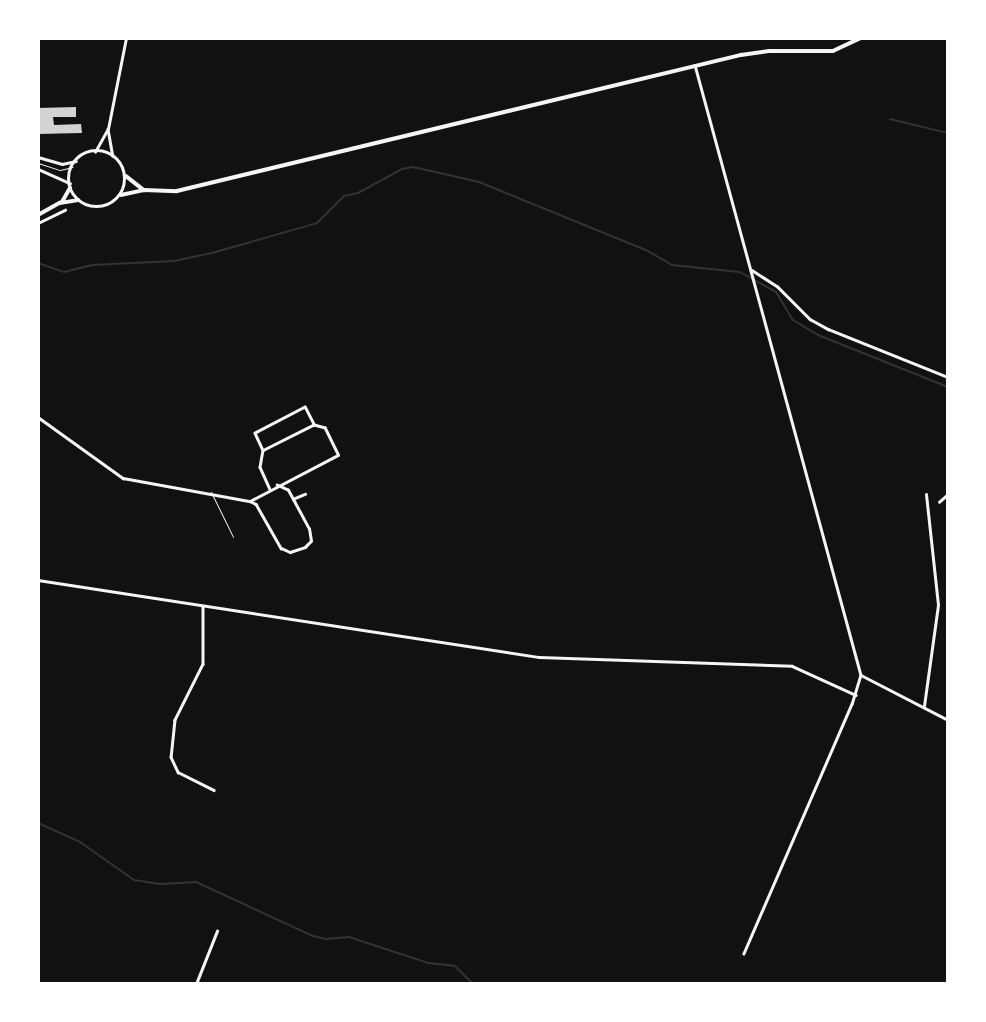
<!DOCTYPE html>
<html>
<head>
<meta charset="utf-8">
<style>
  body { margin:0 }
  #map { position:relative; width:986px; height:1022px; overflow:hidden; background:#111; font-family:Overpass,sans-serif }
  div>[style] { position:absolute }
  [style*='--x'] { left:calc(var(--x)*1px); top:calc(var(--y)*1px); width:calc(var(--w)*1px); rotate:calc(var(--a)*1deg) }
  .stream>* { height:2px; margin:-1px; padding:0 1px; transform-origin:1px; border-radius:1px; background:#333 }
  .building>* { inset:0; background:#d3d3d3 }
  .service>* { height:1px; margin:-0.5px; padding:0 0.5px; transform-origin:0.5px; border-radius:0.5px; background:#f5f5f5 }
  .minor>* { height:2.5px; margin:-1.25px; padding:0 1.25px; transform-origin:1.25px; border-radius:1.25px; background:#f5f5f5 }
  .tertiary>* { height:3.5px; margin:-1.75px; padding:0 1.75px; transform-origin:1.75px; border-radius:1.75px; background:#f5f5f5 }
  .tertiary>.ring { margin:-1.75px; padding:0; box-sizing:content-box; background:none; border:3.5px solid #f5f5f5; border-radius:50% }
  span { translate:-50% -50%; white-space:nowrap; text-align:center; line-height:1.15; -webkit-text-stroke:7px #fff; paint-order:stroke }
  .frame { position:absolute; inset:0; border:40px solid #fff; pointer-events:none }
</style>
</head>
<body>
<div id="map">
  <div class="stream">
    <div style="--x:890;--y:119;--w:60;--a:13.6"></div>
    <div style="--x:38;--y:263;--w:28;--a:19"></div>
    <div style="--x:64;--y:272;--w:29;--a:-14"></div>
    <div style="--x:92;--y:265;--w:82;--a:-2.8"></div>
    <div style="--x:174;--y:261;--w:39;--a:-12"></div>
    <div style="--x:212;--y:253;--w:109;--a:-15.9"></div>
    <div style="--x:317;--y:223;--w:38;--a:-45"></div>
    <div style="--x:344;--y:196;--w:14;--a:-12"></div>
    <div style="--x:358;--y:193;--w:50;--a:-28.6"></div>
    <div style="--x:402;--y:169;--w:11;--a:-10"></div>
    <div style="--x:413;--y:167;--w:68;--a:12.8"></div>
    <div style="--x:479;--y:182;--w:180;--a:22.2"></div>
    <div style="--x:646;--y:250;--w:30;--a:30"></div>
    <div style="--x:672;--y:265;--w:68;--a:5.9"></div>
    <div style="--x:740;--y:272;--w:41;--a:29.1"></div>
    <div style="--x:776;--y:292;--w:33;--a:59"></div>
    <div style="--x:793;--y:320;--w:29;--a:31"></div>
    <div style="--x:818;--y:335;--w:140;--a:21.8"></div>
    <div style="--x:38;--y:823;--w:46;--a:24.3"></div>
    <div style="--x:80;--y:842;--w:66;--a:35.1"></div>
    <div style="--x:134;--y:880;--w:26;--a:9"></div>
    <div style="--x:160;--y:884;--w:36;--a:-3"></div>
    <div style="--x:196;--y:882;--w:129;--a:24.8"></div>
    <div style="--x:313;--y:936;--w:12;--a:14"></div>
    <div style="--x:325;--y:939;--w:24;--a:-5"></div>
    <div style="--x:349;--y:937;--w:83;--a:18.2"></div>
    <div style="--x:428;--y:963;--w:27;--a:6"></div>
    <div style="--x:455;--y:966;--w:25;--a:45"></div>
  </div>
  <div class="building">
    <div style="clip-path:polygon(76px 107px,76px 117px,53px 117px,54px 125px,81px 124px,82px 133px,38px 134px,38px 108px)"></div>
  </div>
  <div class="service">
    <div style="--x:38;--y:163;--w:23;--a:18"></div>
    <div style="--x:60;--y:170;--w:13;--a:-13"></div>
    <div style="--x:211;--y:492;--w:50;--a:63.9"></div>
  </div>
  <div class="minor">
    <div style="--x:695;--y:65;--w:632;--a:74.78"></div>
    <div style="--x:861;--y:675;--w:30;--a:107"></div>
    <div style="--x:852;--y:704;--w:272;--a:113.4"></div>
    <div style="--x:108;--y:129;--w:27;--a:80"></div>
    <div style="--x:95;--y:152;--w:26;--a:-61"></div>
    <div style="--x:108;--y:129;--w:93;--a:-78.8"></div>
    <div style="--x:38;--y:157;--w:25;--a:16"></div>
    <div style="--x:62;--y:164;--w:14;--a:-12"></div>
    <div style="--x:38;--y:169;--w:35;--a:24"></div>
    <div style="--x:38;--y:223;--w:30;--a:-26"></div>
    <div style="--x:752;--y:270;--w:30;--a:33"></div>
    <div style="--x:777;--y:286;--w:47;--a:45"></div>
    <div style="--x:810;--y:319;--w:21;--a:29"></div>
    <div style="--x:828;--y:329;--w:129;--a:21.8"></div>
    <div style="--x:38;--y:417;--w:105;--a:35.7"></div>
    <div style="--x:123;--y:478;--w:129;--a:10.3"></div>
    <div style="--x:250;--y:501;--w:99;--a:-27.6"></div>
    <div style="--x:338;--y:455;--w:30;--a:-116"></div>
    <div style="--x:325;--y:428;--w:11;--a:-165"></div>
    <div style="--x:314;--y:425;--w:20;--a:-117"></div>
    <div style="--x:305;--y:407;--w:56;--a:152.5"></div>
    <div style="--x:255;--y:433;--w:19;--a:65"></div>
    <div style="--x:263;--y:450;--w:17;--a:100"></div>
    <div style="--x:260;--y:467;--w:24;--a:66"></div>
    <div style="--x:263;--y:450;--w:56;--a:-26.6"></div>
    <div style="--x:293;--y:499;--w:13;--a:-23"></div>
    <div style="--x:250;--y:501;--w:7;--a:27"></div>
    <div style="--x:256;--y:504;--w:51;--a:60.4"></div>
    <div style="--x:281;--y:548;--w:10;--a:24"></div>
    <div style="--x:290;--y:552;--w:16;--a:-18"></div>
    <div style="--x:305;--y:547;--w:8;--a:-45"></div>
    <div style="--x:311;--y:541;--w:12;--a:-99"></div>
    <div style="--x:309;--y:529;--w:44;--a:-118.3"></div>
    <div style="--x:288;--y:490;--w:12;--a:-156"></div>
    <div style="--x:939;--y:502;--w:12;--a:-42"></div>
    <div style="--x:38;--y:580;--w:507;--a:8.74"></div>
    <div style="--x:539;--y:657;--w:253;--a:2"></div>
    <div style="--x:792;--y:666;--w:70;--a:24.4"></div>
    <div style="--x:203;--y:607;--w:57;--a:90"></div>
    <div style="--x:203;--y:664;--w:63;--a:116.6"></div>
    <div style="--x:175;--y:720;--w:37;--a:96"></div>
    <div style="--x:171;--y:757;--w:17;--a:65"></div>
    <div style="--x:178;--y:772;--w:40;--a:26.6"></div>
    <div style="--x:861;--y:675;--w:98;--a:27.3"></div>
    <div style="--x:924;--y:706;--w:102;--a:-82.1"></div>
    <div style="--x:938;--y:605;--w:111;--a:-96.2"></div>
    <div style="--x:196;--y:984;--w:57;--a:-68.4"></div>
  </div>
  <div class="tertiary">
    <div class="ring" style="left:69px;top:151px;width:52.5px;height:52.5px"></div>
    <div style="--x:126;--y:176;--w:23;--a:38"></div>
    <div style="--x:121;--y:195;--w:24;--a:-12"></div>
    <div style="--x:144;--y:190;--w:33;--a:2"></div>
    <div style="--x:177;--y:191;--w:580;--a:-13.56"></div>
    <div style="--x:741;--y:55;--w:28;--a:-8"></div>
    <div style="--x:769;--y:51;--w:64;--a:0"></div>
    <div style="--x:833;--y:51;--w:31;--a:-25"></div>
    <div style="--x:62;--y:202;--w:16;--a:-60"></div>
    <div style="--x:38;--y:215;--w:25;--a:-29"></div>
    <div style="--x:60;--y:203;--w:18;--a:-9"></div>
  </div>
  <div class="frame"></div>
</div>
</body>
</html>
